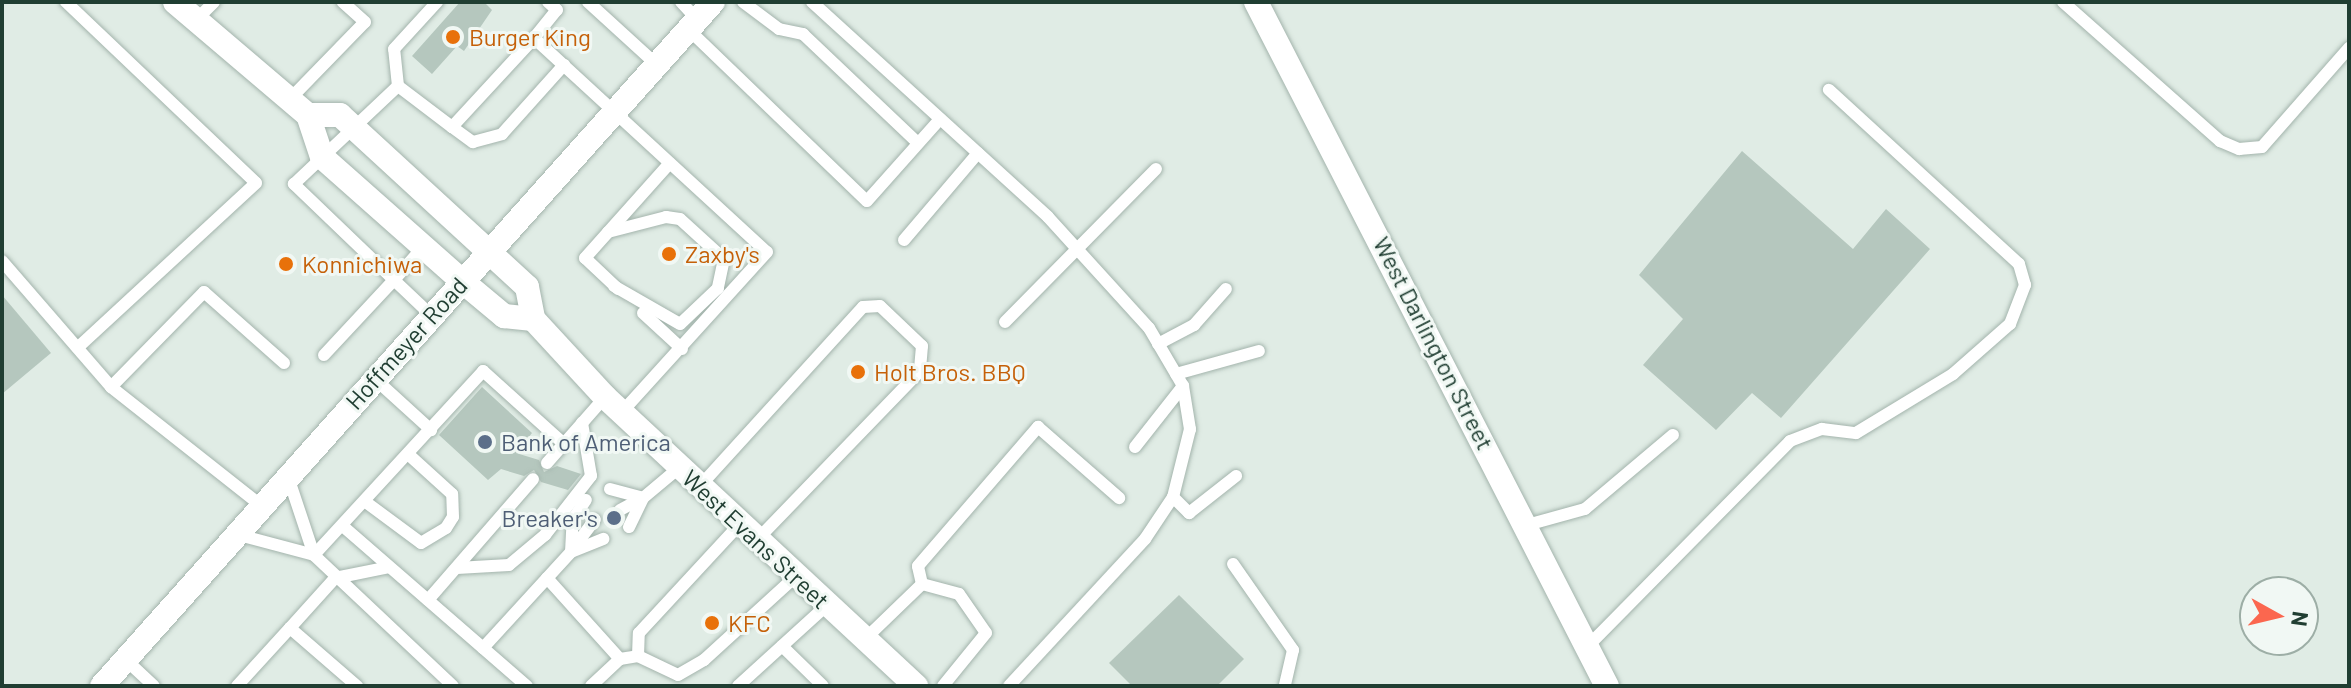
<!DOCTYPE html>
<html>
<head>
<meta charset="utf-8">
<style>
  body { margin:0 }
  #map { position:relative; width:2351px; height:688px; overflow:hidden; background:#e0ece5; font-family:Barlow,sans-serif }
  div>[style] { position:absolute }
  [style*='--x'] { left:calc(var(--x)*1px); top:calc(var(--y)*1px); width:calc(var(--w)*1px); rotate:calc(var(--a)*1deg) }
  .building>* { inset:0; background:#b5c7be }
  .roads { filter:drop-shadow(0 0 2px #a3b4ac) drop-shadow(0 0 2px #a3b4ac) }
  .lane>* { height:12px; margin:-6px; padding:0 6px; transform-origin:6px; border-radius:6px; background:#fff }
  .secondary>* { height:24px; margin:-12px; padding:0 12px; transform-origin:12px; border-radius:12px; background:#fff }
  .dots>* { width:22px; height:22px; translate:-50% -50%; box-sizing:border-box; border:4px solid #f1f8f4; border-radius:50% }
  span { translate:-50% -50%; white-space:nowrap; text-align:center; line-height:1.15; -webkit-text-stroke:6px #f1f8f4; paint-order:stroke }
  .food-label { font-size:24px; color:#c56008 }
  .left { translate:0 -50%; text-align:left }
  .street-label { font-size:24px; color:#203e32 }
  .service-label { font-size:24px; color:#4e5e75 }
  .right { translate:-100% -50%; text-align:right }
  .frame { position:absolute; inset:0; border:4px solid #203e32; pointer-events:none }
  .north { position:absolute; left:2239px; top:576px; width:80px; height:80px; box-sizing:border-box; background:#f1f8f4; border:2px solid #9daea6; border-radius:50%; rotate:98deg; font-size:22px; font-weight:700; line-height:32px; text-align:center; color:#203e32 }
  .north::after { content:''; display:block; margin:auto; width:28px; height:36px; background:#fb674f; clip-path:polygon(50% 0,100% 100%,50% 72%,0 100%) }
</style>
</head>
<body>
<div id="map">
  <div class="building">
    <div style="clip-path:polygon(460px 2px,484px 2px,492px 10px,464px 51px,457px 46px,432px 74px,412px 56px)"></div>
    <div style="clip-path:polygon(1742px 151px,1853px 249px,1886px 209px,1930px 249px,1781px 418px,1752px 393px,1716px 430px,1643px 365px,1683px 319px,1639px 275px)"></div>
    <div style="clip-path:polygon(2px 295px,51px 353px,2px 394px)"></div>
    <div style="clip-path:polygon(482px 387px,532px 433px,516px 453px,539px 460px,544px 472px,557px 466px,581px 474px,568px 490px,541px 482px,534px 470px,524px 476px,501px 469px,488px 480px,439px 435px)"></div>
    <div style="clip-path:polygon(1179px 595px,1244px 659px,1217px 686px,1132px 686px,1109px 663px)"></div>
  </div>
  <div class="roads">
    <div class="lane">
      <div style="--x:66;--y:2;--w:262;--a:43.6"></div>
      <div style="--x:256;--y:183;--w:243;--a:137.3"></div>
      <div style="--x:588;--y:2;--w:92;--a:42.4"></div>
      <div style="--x:681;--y:2;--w:23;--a:47"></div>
      <div style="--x:743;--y:2;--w:45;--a:36.9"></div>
      <div style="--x:779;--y:29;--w:25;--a:12"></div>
      <div style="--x:803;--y:34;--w:158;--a:43.5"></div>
      <div style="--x:812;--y:2;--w:319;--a:42.3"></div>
      <div style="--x:1048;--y:217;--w:150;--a:47.7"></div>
      <div style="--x:1149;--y:328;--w:67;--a:59.6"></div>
      <div style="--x:1183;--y:386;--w:44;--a:80.8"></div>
      <div style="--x:1190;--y:429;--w:70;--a:104"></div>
      <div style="--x:1173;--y:497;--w:50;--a:123.7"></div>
      <div style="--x:1145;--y:539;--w:200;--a:132.8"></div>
      <div style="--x:2063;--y:2;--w:210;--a:41.5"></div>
      <div style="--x:2220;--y:141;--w:21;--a:23"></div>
      <div style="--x:2239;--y:149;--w:23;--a:-5"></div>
      <div style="--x:2262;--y:147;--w:132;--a:-48.7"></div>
      <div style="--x:195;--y:21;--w:27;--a:-45"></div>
      <div style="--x:688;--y:29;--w:248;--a:43.9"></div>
      <div style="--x:867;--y:201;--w:110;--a:-48.3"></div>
      <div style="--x:534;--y:38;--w:36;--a:-51"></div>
      <div style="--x:557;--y:10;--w:12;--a:-138"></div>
      <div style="--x:398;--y:86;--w:37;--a:-96"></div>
      <div style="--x:394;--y:49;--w:64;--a:-47.5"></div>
      <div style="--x:290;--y:99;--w:107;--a:-45.8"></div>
      <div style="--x:365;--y:22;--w:30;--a:-138"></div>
      <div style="--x:452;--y:127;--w:26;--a:36"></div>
      <div style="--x:473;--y:142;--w:30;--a:-15"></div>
      <div style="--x:502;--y:134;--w:93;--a:-48.1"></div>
      <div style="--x:608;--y:232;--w:60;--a:-14.5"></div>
      <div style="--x:666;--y:217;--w:14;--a:8"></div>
      <div style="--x:680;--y:219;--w:59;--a:42.3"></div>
      <div style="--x:724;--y:259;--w:30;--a:102"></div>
      <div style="--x:718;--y:288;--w:52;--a:136.5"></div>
      <div style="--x:680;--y:324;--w:76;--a:-150.1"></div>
      <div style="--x:904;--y:240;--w:114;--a:-49.6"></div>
      <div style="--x:424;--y:246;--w:45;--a:131.4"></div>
      <div style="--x:394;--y:280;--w:51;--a:43.4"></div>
      <div style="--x:2;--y:261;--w:167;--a:49.1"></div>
      <div style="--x:111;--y:387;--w:194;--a:38.3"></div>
      <div style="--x:618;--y:289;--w:45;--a:-136.8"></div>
      <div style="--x:585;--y:258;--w:127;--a:-48.2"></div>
      <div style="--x:643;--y:313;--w:53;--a:42.7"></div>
      <div style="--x:1005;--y:322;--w:215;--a:-45.4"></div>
      <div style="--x:1158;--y:344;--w:41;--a:-27.8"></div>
      <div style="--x:1194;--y:325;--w:48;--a:-48.4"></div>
      <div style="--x:324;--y:355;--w:103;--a:-47"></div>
      <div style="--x:394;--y:280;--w:139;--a:-136.2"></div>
      <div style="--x:294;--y:184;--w:143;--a:-43.3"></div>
      <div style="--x:398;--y:86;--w:68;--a:37.2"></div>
      <div style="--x:452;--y:127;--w:121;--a:-47.3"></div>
      <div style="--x:534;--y:38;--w:316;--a:42.6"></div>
      <div style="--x:767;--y:252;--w:216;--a:132.2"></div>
      <div style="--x:1176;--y:374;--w:86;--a:-15.5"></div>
      <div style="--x:375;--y:379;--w:76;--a:42.3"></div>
      <div style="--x:111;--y:387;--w:133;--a:-45.6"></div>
      <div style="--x:204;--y:292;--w:107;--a:41.6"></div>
      <div style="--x:1135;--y:447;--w:78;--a:-51.8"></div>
      <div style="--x:547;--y:463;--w:88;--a:-48.7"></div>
      <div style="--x:700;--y:486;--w:242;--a:-47.7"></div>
      <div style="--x:863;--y:307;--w:17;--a:-3"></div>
      <div style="--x:880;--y:306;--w:58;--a:43.6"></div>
      <div style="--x:922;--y:346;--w:25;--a:95"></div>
      <div style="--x:920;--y:371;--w:235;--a:134"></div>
      <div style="--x:610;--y:489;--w:34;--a:15"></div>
      <div style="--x:1173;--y:497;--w:23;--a:45"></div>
      <div style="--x:1189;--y:513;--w:60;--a:-38.2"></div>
      <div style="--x:367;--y:503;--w:67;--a:36.5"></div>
      <div style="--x:421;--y:543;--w:29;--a:-31"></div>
      <div style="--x:446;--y:528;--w:13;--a:-58"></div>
      <div style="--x:453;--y:517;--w:23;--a:-92"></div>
      <div style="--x:452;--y:494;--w:58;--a:-137.8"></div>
      <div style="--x:620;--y:510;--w:26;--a:-28"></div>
      <div style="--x:1527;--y:525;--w:60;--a:-15.4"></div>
      <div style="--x:1585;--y:509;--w:115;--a:-40.1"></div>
      <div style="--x:629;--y:527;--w:32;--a:-64"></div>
      <div style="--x:643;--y:498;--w:48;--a:-40"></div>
      <div style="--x:345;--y:528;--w:241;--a:41"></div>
      <div style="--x:239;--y:535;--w:78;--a:14.9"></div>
      <div style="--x:314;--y:555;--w:82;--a:-108.4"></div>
      <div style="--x:572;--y:550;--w:38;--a:-53"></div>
      <div style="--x:571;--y:552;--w:33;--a:-87"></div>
      <div style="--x:573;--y:519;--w:23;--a:-56"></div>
      <div style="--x:1233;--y:564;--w:105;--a:55.1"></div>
      <div style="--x:1293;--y:650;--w:37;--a:103"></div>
      <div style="--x:457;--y:568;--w:52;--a:-3.3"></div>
      <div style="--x:509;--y:565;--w:47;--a:-39.8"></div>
      <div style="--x:545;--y:535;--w:75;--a:-52.1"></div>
      <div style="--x:591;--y:476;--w:54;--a:-99.6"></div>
      <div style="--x:547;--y:578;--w:109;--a:48"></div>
      <div style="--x:620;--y:659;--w:18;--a:-9"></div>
      <div style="--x:638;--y:656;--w:44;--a:25.4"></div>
      <div style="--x:678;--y:675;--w:30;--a:-30"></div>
      <div style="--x:704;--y:660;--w:125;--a:-42.4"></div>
      <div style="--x:922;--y:584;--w:18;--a:-103"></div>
      <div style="--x:918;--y:566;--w:184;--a:-49.2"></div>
      <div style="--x:1038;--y:427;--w:108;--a:41.2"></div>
      <div style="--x:428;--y:600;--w:160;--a:-49"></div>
      <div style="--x:290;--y:628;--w:67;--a:-48"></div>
      <div style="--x:335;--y:578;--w:55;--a:-11.5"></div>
      <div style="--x:864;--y:640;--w:81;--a:-44"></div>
      <div style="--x:922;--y:584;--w:38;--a:15"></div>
      <div style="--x:959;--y:594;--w:47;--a:55.3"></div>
      <div style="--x:986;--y:633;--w:68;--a:129.1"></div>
      <div style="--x:782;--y:646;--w:57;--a:44.3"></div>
      <div style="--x:1588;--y:646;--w:288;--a:-45.4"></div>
      <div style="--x:1790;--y:441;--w:34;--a:-21"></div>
      <div style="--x:1822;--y:429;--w:34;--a:7"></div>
      <div style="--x:1856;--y:433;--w:114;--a:-31.3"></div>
      <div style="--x:1953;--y:374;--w:76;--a:-41.3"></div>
      <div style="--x:2010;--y:324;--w:42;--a:-69"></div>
      <div style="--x:2025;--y:285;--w:22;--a:-106"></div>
      <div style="--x:2019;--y:264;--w:258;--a:-137.5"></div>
      <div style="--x:483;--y:648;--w:130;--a:-47.5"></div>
      <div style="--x:571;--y:552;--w:35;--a:-22"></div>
      <div style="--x:638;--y:656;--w:23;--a:-88"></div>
      <div style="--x:639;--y:633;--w:149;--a:-47.2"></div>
      <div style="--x:126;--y:660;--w:38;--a:43"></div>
      <div style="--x:237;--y:686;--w:79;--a:-47.6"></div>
      <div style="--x:290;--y:628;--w:89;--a:40.9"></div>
      <div style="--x:453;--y:686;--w:191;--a:-136.7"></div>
      <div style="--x:314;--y:555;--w:250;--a:-47.4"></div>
      <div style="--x:483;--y:371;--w:109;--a:42"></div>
      <div style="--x:591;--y:686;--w:40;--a:-43"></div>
      <div style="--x:738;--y:686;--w:120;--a:-42.3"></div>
    </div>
    <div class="secondary">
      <div style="--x:175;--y:2;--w:175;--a:40.4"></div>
      <div style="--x:308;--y:115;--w:44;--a:71.6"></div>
      <div style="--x:322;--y:157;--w:187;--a:41.5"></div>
      <div style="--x:462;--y:281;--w:55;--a:39.8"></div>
      <div style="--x:504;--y:316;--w:29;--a:6"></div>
      <div style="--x:1256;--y:2;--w:769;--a:62.84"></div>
      <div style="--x:308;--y:115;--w:32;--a:0"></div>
      <div style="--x:340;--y:115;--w:254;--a:42.6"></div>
      <div style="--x:527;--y:287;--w:33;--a:79"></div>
      <div style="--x:533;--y:319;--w:106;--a:47.3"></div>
      <div style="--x:605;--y:397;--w:425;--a:42.9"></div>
      <div style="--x:102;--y:686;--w:917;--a:-48.23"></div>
    </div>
  </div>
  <div class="dots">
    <div style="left:453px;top:37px;background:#e8710a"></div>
    <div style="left:669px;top:254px;background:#e8710a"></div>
    <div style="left:286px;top:264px;background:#e8710a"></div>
    <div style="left:858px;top:372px;background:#e8710a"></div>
    <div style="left:485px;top:442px;background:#5c6f8a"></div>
    <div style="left:614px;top:518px;background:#5c6f8a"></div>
    <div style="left:712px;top:623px;background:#e8710a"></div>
  </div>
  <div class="food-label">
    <span class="left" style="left:469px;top:37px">Burger King</span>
    <span class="left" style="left:685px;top:254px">Zaxby's</span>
    <span class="left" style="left:302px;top:264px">Konnichiwa</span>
    <span class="left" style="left:874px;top:372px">Holt Bros. BBQ</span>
    <span class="left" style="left:728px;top:623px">KFC</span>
  </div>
  <div class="street-label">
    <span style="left:406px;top:343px;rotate:-48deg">Hoffmeyer Road</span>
    <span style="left:1434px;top:343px;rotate:63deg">West Darlington Street</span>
    <span style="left:756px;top:539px;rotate:43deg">West Evans Street</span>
  </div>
  <div class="service-label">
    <span class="left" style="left:501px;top:442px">Bank of America</span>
    <span class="right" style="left:598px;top:518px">Breaker's</span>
  </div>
  <div class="frame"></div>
  <div class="north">N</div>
</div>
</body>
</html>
